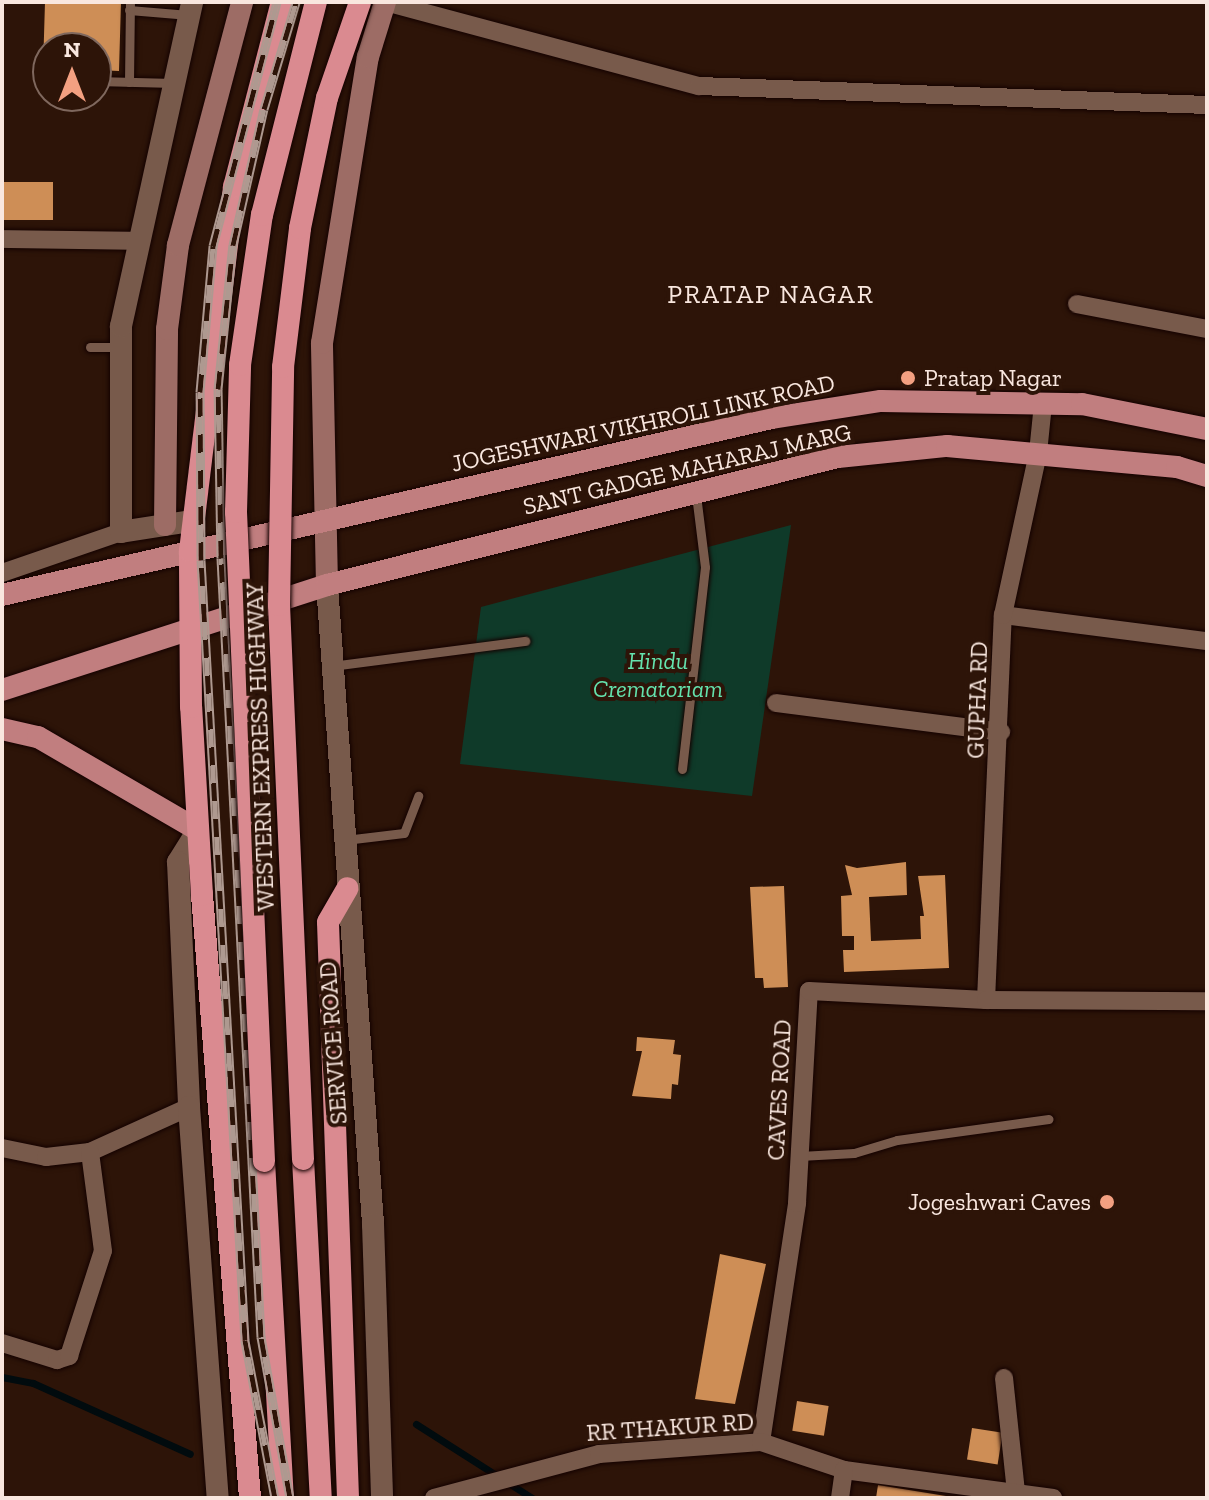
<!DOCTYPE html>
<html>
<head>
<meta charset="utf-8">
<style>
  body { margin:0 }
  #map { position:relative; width:1209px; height:1500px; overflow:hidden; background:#2d1408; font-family:"Zilla Slab",serif }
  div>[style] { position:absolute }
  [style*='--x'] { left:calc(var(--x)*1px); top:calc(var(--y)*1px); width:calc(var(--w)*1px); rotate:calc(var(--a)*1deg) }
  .green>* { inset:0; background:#0f3a29 }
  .stream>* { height:7px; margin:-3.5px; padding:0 3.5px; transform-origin:3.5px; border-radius:3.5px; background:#010b0e }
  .building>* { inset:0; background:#ce8e56; transform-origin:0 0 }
  .roads { filter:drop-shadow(0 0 2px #140200) drop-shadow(0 0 2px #140200) }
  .service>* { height:9px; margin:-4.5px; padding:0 4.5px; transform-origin:4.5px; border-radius:4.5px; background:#785a4b }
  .minor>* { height:18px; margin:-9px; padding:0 9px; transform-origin:9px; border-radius:9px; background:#785a4b }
  .tertiary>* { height:22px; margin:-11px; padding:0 11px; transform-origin:11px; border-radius:11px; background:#785a4b }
  .secondary>* { height:22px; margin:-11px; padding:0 11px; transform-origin:11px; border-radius:11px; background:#9d6c65 }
  .primary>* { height:22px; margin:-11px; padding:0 11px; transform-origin:11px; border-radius:11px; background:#c17e7f }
  .trunk>* { height:22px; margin:-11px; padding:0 11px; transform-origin:11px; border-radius:11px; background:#da8a90 }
  .rail>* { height:9px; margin-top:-4.5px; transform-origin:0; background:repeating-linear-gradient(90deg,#2d1408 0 18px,#ae9990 0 36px); box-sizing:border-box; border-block:2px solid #ae9990 }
  .bridges { filter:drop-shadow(0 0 2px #140200) drop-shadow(0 0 2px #140200) }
  .trunk-bridge>* { height:22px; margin:-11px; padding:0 11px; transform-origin:11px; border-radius:11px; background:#da8a90 }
  .dots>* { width:22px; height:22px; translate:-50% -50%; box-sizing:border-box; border:4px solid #2d1408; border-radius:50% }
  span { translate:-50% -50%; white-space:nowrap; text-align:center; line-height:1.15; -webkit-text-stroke:8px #2d1408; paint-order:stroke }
  .poi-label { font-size:24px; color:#f9e7df }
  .left { translate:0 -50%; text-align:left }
  .right { translate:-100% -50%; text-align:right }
  .street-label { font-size:24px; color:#f9e7df }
  .park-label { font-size:24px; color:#64e2ad; font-style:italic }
  .neighbourhood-label { font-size:26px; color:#f9e7df; letter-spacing:2px }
  .frame { position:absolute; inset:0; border:4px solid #f9e7df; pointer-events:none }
  .north { position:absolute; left:32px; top:32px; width:80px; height:80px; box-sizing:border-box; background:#2d1408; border:2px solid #7f685e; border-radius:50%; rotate:0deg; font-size:22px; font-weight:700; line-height:32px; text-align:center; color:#f9e7df }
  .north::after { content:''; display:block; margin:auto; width:28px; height:36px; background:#f3a081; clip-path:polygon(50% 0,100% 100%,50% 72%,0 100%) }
</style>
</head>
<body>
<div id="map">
  <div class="green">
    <div style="clip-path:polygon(791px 525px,752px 796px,460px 764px,481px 607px)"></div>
  </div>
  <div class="stream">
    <div style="--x:2;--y:1377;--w:32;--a:11"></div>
    <div style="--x:33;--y:1383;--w:172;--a:24.3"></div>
    <div style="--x:416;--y:1424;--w:138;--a:32.5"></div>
  </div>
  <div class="building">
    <div style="clip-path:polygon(45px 2px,121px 2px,119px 71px,96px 70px,96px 48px,48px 48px,48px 69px,43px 69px)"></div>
    <div style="left:53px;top:182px;width:38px;height:51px;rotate:90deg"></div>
    <div style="clip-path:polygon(906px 862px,907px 895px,869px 897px,871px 941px,921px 939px,920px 916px,924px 916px,918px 876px,945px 875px,949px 968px,844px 972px,843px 950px,854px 950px,854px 936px,842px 936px,841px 896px,852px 895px,845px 865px,857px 868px)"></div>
    <div style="clip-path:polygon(784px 886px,788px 987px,764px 988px,763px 978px,755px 978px,750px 887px)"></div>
    <div style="clip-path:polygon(637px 1037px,675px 1040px,673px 1054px,681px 1055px,678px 1085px,672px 1084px,671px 1099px,632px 1096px,642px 1051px,636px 1051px)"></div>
    <div style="clip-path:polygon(720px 1254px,766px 1264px,735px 1404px,695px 1399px)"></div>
    <div style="left:797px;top:1401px;width:32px;height:30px;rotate:9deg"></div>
    <div style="left:972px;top:1428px;width:31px;height:32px;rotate:9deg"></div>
    <div style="clip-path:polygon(878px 1485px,946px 1496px,945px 1498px,876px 1498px)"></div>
  </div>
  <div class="roads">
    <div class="service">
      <div style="--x:129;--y:10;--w:60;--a:4.8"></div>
      <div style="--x:96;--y:81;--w:78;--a:1.5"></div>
      <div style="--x:129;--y:82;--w:80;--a:-89.3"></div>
      <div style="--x:90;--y:347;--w:29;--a:0"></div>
      <div style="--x:332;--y:666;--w:195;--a:-7.4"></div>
      <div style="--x:682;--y:769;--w:203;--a:-83.5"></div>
      <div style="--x:705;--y:567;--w:73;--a:-97.1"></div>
      <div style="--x:345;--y:840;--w:59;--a:-6.8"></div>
      <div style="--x:404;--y:833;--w:40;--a:-69"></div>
      <div style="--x:800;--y:1156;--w:54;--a:-3.2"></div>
      <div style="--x:854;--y:1153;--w:45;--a:-16.8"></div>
      <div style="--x:897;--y:1140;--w:153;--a:-7.9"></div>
    </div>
    <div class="minor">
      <div style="--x:385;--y:2;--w:325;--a:15"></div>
      <div style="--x:699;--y:86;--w:508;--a:2.14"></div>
      <div style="--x:2;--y:239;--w:138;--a:0.8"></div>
      <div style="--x:1077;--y:304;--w:132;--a:10.9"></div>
      <div style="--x:2;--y:573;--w:126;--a:-19"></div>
      <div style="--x:1003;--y:615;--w:206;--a:7.3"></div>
      <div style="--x:776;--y:703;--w:227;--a:7.3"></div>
      <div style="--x:986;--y:1000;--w:385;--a:-87.5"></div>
      <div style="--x:1003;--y:615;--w:166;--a:-77.8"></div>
      <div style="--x:1038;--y:453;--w:49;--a:-84.2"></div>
      <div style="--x:2;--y:1148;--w:45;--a:11.6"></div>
      <div style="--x:46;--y:1157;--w:44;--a:-6.5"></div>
      <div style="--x:90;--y:1152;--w:109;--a:-24.4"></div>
      <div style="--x:2;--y:1343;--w:58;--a:17.2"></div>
      <div style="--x:57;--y:1360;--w:13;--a:-18"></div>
      <div style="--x:69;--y:1356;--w:110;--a:-72.1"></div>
      <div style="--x:103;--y:1251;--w:100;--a:-97.5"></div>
      <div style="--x:1004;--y:1378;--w:116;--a:84"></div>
      <div style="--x:761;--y:1442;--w:242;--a:-81.4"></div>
      <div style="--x:797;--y:1203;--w:212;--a:-86.8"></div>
      <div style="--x:809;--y:991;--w:177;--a:2.9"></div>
      <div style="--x:986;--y:1000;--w:221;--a:0.3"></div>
      <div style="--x:434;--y:1498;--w:171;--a:-14.9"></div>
      <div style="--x:599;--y:1454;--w:162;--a:-4.2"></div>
      <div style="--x:761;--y:1442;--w:88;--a:18.6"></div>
      <div style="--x:844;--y:1470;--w:211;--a:7.6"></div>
      <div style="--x:840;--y:1498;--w:28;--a:-82"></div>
    </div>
    <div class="tertiary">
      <div style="--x:191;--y:521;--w:71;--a:171.1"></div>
      <div style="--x:121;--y:532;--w:206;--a:-90"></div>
      <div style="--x:121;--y:326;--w:332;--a:-77.6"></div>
      <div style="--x:327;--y:585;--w:641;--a:85.88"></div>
      <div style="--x:373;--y:1224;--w:274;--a:88.1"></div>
      <div style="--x:198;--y:830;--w:38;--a:122"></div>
      <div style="--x:178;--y:862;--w:245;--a:87.4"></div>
      <div style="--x:189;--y:1107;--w:392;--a:85.8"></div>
    </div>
    <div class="secondary">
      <div style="--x:165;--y:525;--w:196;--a:-89.4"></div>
      <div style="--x:167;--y:329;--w:85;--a:-82.5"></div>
      <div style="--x:178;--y:245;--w:251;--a:-75.2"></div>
      <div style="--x:327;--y:585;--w:242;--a:-91.2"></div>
      <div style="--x:322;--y:343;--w:290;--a:-80.9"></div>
      <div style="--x:368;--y:57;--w:58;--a:-72.8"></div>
    </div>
    <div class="primary">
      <div style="--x:2;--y:595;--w:790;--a:-12.95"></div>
      <div style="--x:772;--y:418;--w:110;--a:-8.9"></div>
      <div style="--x:881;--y:401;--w:201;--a:0.9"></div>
      <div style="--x:1082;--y:404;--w:127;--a:11.3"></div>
      <div style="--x:2;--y:690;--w:342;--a:-17.9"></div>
      <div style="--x:327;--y:585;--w:527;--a:-14.06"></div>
      <div style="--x:838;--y:457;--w:110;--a:-5.8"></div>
      <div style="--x:947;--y:446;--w:231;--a:5.2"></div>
      <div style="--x:1177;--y:467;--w:31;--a:17"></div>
      <div style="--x:2;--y:729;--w:37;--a:13"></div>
      <div style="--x:38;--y:737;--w:185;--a:30.2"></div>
    </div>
    <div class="trunk">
      <div style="--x:303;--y:1159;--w:339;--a:87"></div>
      <div style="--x:264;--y:1161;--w:338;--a:86.8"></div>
      <div style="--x:250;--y:1498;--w:605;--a:-94.55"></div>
      <div style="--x:202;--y:895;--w:188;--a:-93.3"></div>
      <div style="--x:191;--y:707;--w:156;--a:-90.4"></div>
      <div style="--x:190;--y:551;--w:367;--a:-83.1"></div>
      <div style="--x:234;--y:187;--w:191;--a:-75.5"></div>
      <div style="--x:348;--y:1498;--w:576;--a:-91.99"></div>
      <div style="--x:328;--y:922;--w:39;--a:-60"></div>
    </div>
  </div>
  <div class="rail">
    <div style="--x:275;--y:1498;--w:161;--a:-100.8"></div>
    <div style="--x:245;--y:1340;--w:781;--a:-93.23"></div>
    <div style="--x:201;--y:560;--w:168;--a:-90.3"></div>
    <div style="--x:200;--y:392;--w:147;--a:-84.9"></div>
    <div style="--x:213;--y:246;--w:252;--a:-75.3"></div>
    <div style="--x:290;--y:1498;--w:164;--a:-100.2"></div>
    <div style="--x:261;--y:1337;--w:780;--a:-92.94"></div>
    <div style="--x:221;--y:558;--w:169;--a:-91"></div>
    <div style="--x:218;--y:389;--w:145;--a:-84.1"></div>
    <div style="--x:233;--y:245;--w:139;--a:-77.2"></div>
    <div style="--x:264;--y:109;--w:112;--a:-73.3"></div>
  </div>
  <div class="bridges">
    <div class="trunk-bridge">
      <div style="--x:303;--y:1159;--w:555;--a:-92.48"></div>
      <div style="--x:279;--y:605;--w:238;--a:-89"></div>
      <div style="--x:283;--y:367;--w:140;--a:-83"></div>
      <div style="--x:300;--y:228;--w:133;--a:-78.3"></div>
      <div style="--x:327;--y:98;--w:102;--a:-71"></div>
      <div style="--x:264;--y:1161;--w:650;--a:-92.47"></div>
      <div style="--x:236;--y:512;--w:147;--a:-88.4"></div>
      <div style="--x:240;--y:365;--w:152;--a:-81.7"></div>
      <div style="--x:262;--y:215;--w:220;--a:-75.8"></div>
    </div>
  </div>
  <div class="dots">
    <div style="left:908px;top:378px;background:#f3a081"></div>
    <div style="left:1107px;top:1202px;background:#f3a081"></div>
  </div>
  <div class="poi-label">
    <span class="left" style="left:924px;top:378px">Pratap Nagar</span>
    <span class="right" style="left:1091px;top:1202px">Jogeshwari Caves</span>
  </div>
  <div class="street-label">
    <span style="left:643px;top:423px;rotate:-12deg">JOGESHWARI VIKHROLI LINK ROAD</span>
    <span style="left:687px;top:469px;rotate:-13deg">SANT GADGE MAHARAJ MARG</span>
    <span style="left:977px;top:700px;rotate:-88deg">GUPHA RD</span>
    <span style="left:260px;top:747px;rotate:-92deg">WESTERN EXPRESS HIGHWAY</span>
    <span style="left:333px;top:1043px;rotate:-94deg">SERVICE ROAD</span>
    <span style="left:779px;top:1090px;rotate:-87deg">CAVES ROAD</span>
    <span style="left:670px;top:1427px;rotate:-4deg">RR THAKUR RD</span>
  </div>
  <div class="park-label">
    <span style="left:658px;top:675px">Hindu<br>Crematoriam</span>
  </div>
  <div class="neighbourhood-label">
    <span style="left:771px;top:295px">PRATAP NAGAR</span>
  </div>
  <div class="frame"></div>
  <div class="north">N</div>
</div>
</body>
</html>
